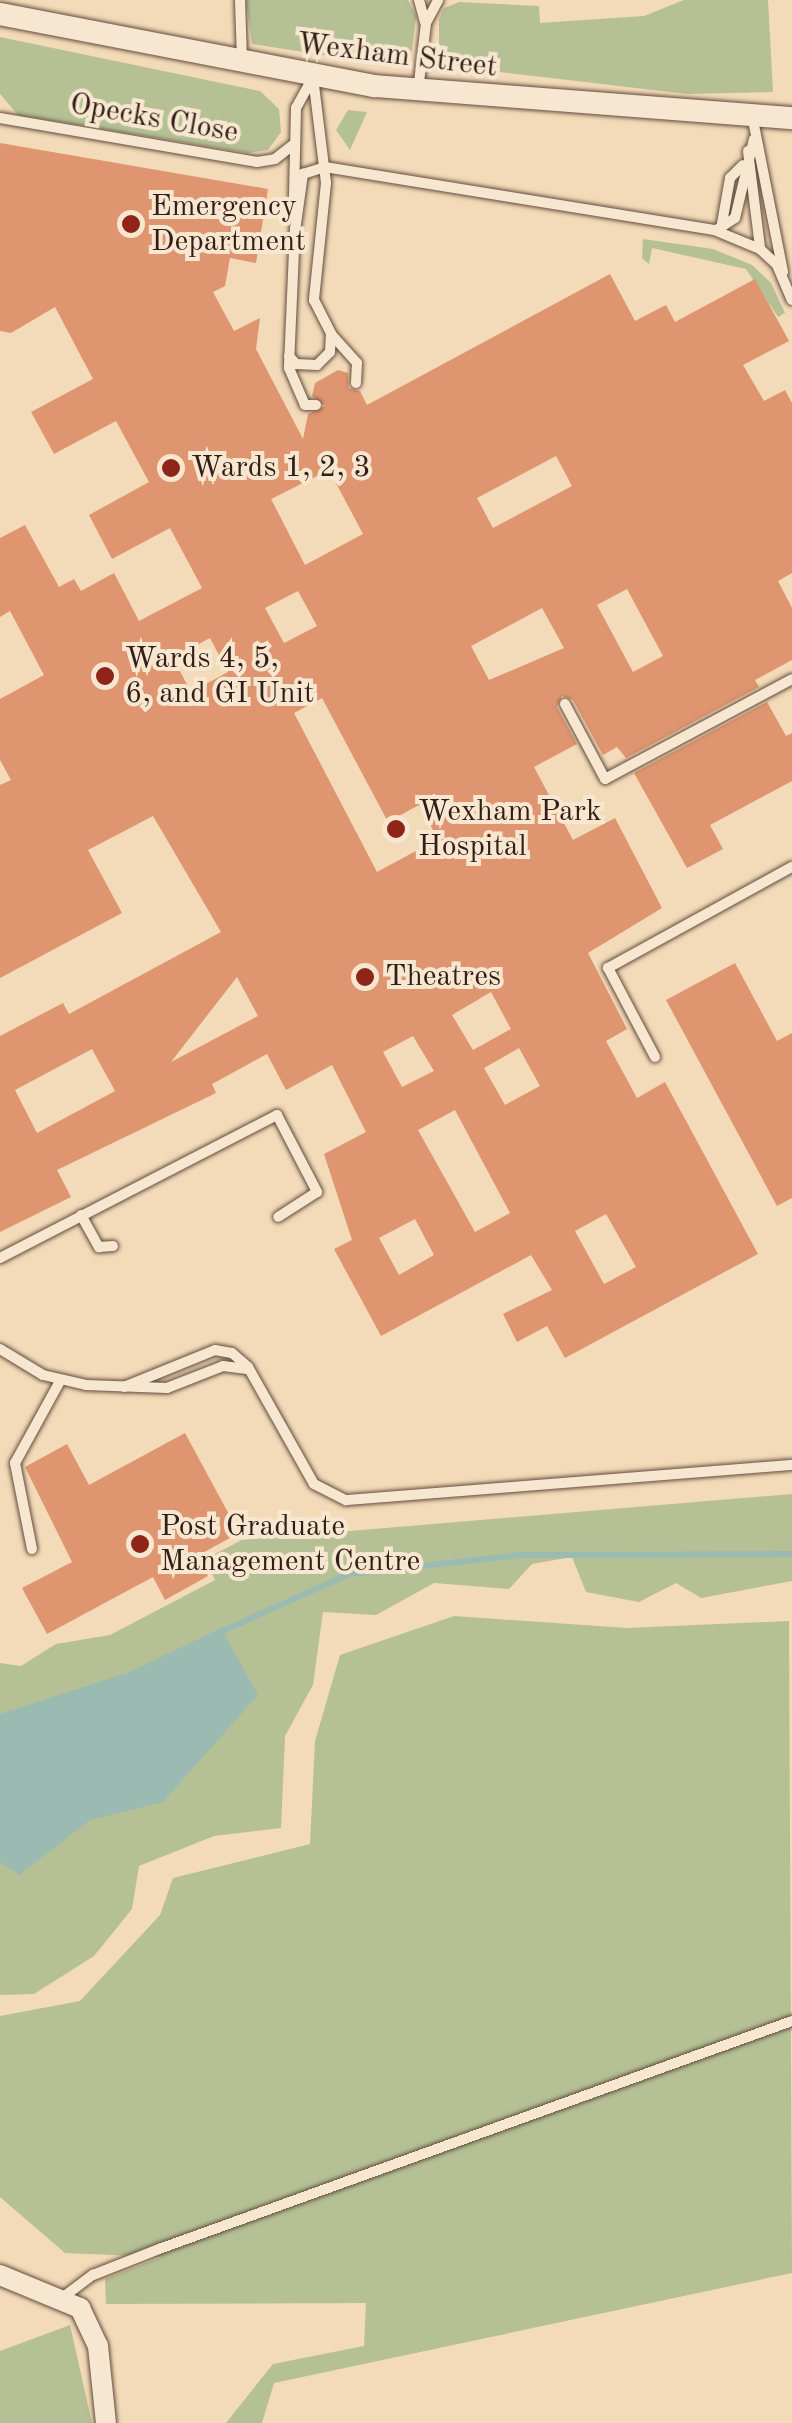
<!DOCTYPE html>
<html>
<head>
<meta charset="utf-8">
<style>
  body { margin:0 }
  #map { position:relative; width:792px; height:2423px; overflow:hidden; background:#f3dab8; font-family:"Old Standard TT",serif }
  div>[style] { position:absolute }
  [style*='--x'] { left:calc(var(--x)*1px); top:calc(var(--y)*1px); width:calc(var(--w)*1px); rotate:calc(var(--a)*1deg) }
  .green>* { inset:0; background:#b5c194 }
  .water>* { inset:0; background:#9bbab2 }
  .stream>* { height:6px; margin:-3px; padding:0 3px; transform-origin:3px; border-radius:3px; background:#9bbab2 }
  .building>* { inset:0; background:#df956f }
  .roads { filter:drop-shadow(0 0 2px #624d3e) drop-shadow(0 0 2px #624d3e) }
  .service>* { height:10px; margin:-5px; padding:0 5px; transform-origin:5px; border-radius:5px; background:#f7e7d1 }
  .minor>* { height:20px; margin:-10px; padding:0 10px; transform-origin:10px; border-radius:10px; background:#f7e7d1 }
  .tertiary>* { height:22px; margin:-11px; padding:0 11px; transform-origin:11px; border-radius:11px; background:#f7e7d1 }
  .dots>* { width:28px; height:28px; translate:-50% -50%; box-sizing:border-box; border:5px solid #f7e7d1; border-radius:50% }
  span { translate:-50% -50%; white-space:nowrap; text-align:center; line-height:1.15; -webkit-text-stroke:8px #f7e7d1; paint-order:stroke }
  .street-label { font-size:30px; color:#321e16 }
  .poi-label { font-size:30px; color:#321e16 }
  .left { translate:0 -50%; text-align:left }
</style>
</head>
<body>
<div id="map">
  <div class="green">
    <div style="clip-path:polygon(246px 0,408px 0,416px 16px,412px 50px,405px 68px,252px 44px)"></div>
    <div style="clip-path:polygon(684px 0,768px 0,773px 92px,687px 94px,439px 65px,439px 19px,444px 8px,459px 2px,539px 6px,540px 23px,644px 16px)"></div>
    <div style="clip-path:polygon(0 37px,260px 91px,279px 109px,281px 132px,268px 150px,248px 153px,18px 115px,0 94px)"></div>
    <div style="clip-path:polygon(348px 110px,367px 112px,350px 150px,336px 130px)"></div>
    <div style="clip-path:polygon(643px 239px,713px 249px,752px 265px,771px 283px,785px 313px,778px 317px,746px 269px,652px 248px,649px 264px,642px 258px)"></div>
    <div style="clip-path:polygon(792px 1494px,792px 1581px,701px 1598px,676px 1583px,639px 1602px,586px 1592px,572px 1557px,532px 1564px,509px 1589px,434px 1583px,376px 1615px,323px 1612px,313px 1685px,285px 1736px,281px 1828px,214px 1836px,139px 1866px,132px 1909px,94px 1956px,34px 1994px,0 1995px,0 1663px,21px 1666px,56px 1644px,110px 1635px,215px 1580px,205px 1559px,242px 1540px)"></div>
    <div style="clip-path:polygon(454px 1616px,627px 1628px,789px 1621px,792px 2273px,274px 2383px,262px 2423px,226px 2423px,273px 2364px,364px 2346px,366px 2303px,106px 2304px,105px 2279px,161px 2257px,65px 2253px,0 2197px,0 2016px,80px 2001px,160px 1915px,173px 1878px,310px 1844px,315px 1741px,340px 1655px)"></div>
    <div style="clip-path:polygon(70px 2325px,92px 2423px,0 2423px,0 2351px)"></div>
  </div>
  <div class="water">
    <div style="clip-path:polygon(221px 1628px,258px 1695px,163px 1802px,90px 1820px,19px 1875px,0 1862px,0 1714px,130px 1672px)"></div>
  </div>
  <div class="stream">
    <div style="--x:218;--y:1633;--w:144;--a:-24.2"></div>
    <div style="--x:349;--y:1574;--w:173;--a:-6.3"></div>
    <div style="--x:521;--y:1555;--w:271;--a:-0.2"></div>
  </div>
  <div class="building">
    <div style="clip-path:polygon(evenodd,0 143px,268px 189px,256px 263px,230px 258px,225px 286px,213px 292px,234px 331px,260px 318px,256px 349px,303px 439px,308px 414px,325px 406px,312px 396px,315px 383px,338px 370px,348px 373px,349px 388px,360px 391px,367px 405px,610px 274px,635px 321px,666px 305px,675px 322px,755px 279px,789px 341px,743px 365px,764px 401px,785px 390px,792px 403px,792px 573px,778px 581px,792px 608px,792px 660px,755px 680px,759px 687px,626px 758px,617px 747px,603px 755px,573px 700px,562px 696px,557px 707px,577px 744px,534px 767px,573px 840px,615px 818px,662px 908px,588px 953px,627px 1029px,606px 1041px,637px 1098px,665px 1082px,758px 1254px,565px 1358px,547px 1326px,517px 1342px,503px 1314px,552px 1290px,531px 1255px,381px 1336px,334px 1249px,352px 1240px,324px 1154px,366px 1132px,332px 1065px,286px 1090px,267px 1054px,212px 1084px,216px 1093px,57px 1170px,71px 1197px,0 1232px,0 1036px,63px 1003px,69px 1014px,221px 932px,153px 816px,88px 850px,122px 913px,0 978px,0 785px,11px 780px,0 760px,0 699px,44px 675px,10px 611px,0 617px,0 538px,25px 525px,59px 587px,74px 579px,81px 591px,114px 573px,139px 621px,202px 588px,170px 528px,112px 559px,89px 515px,149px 482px,116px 421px,54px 454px,31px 412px,93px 379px,55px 307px,11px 333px,0 331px,0 143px,556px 456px,572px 486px,493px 528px,477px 498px,556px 456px,0 143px,329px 470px,363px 534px,305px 565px,271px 499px,329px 470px,0 143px,627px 589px,663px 656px,633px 672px,597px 605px,627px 589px,0 143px,298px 591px,317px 626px,284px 643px,265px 608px,298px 591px,0 143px,542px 608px,564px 648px,489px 680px,471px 646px,542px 608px,0 143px,210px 638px,228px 672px,191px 692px,173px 658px,210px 638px,0 143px,322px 698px,388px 822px,419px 805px,438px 839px,377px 872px,294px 713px,322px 698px,0 143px,237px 977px,258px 1016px,171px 1062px,237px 977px,0 143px,491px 992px,511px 1029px,473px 1050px,452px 1015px,491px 992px,0 143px,413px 1036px,434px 1071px,402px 1087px,383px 1052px,413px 1036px,0 143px,519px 1048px,540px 1086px,505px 1105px,484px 1068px,519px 1048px,0 143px,92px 1049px,115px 1091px,37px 1133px,15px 1090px,92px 1049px,0 143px,455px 1110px,510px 1213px,475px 1232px,418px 1130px,455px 1110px,0 143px,606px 1214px,636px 1267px,604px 1284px,575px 1231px,606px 1214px,0 143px,415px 1219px,434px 1255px,399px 1275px,379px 1238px,415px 1219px)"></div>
    <div style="clip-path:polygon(767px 702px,786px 736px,792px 733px,792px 781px,710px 825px,723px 849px,687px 868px,634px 773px)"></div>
    <div style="clip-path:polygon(735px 963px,777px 1041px,792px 1033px,792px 1198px,777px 1206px,666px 1000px)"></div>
    <div style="clip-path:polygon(185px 1433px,239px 1533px,197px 1556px,208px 1576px,165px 1600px,153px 1577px,47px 1634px,22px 1588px,72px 1562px,25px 1467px,67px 1444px,89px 1485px)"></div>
  </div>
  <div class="roads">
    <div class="service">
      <div style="--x:240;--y:0;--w:59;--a:88.1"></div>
      <div style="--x:419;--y:0;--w:23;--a:75"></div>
      <div style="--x:313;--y:77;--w:107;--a:83"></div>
      <div style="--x:326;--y:183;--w:118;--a:95.9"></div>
      <div style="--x:314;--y:300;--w:38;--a:63"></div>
      <div style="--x:331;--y:334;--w:39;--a:48"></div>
      <div style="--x:357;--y:363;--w:20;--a:93"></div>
      <div style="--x:418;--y:91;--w:68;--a:-83.3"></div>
      <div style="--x:426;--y:23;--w:26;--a:-62"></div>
      <div style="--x:752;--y:115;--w:160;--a:78.8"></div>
      <div style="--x:0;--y:118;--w:261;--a:9.7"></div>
      <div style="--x:257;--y:162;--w:18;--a:-9"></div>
      <div style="--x:275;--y:159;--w:24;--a:-38"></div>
      <div style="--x:748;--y:151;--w:98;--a:82.9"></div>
      <div style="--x:294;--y:196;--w:88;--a:-88.7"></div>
      <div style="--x:296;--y:108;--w:35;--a:-61"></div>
      <div style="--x:295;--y:228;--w:140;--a:92.5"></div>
      <div style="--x:289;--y:368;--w:40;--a:66.6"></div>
      <div style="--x:305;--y:405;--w:11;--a:0"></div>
      <div style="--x:718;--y:229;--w:20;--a:-33"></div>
      <div style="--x:735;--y:218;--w:81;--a:-76.5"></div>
      <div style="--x:721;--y:229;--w:52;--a:-80"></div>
      <div style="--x:730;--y:178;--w:18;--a:-45"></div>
      <div style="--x:295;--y:231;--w:58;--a:-82"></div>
      <div style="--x:303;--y:174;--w:23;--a:-18"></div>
      <div style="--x:325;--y:167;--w:394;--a:9.2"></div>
      <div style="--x:714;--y:230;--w:50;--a:22.4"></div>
      <div style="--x:760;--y:249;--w:23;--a:43"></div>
      <div style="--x:777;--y:265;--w:38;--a:67"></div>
      <div style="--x:289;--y:356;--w:11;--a:49"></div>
      <div style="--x:296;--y:364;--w:21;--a:3"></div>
      <div style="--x:317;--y:365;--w:18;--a:-45"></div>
      <div style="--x:330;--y:352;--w:17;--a:-87"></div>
      <div style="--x:565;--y:704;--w:85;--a:61.9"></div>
      <div style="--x:605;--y:779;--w:212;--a:-28.1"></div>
      <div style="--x:655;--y:1057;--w:101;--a:-117.8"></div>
      <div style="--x:608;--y:968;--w:210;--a:-28.8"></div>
      <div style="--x:81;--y:1215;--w:37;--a:61"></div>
      <div style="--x:99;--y:1247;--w:14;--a:-4"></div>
      <div style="--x:0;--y:1258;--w:312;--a:-27.3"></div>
      <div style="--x:277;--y:1115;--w:87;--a:62.5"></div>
      <div style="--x:317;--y:1192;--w:46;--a:147.3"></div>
      <div style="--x:0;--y:1349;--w:50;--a:31.2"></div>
      <div style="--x:43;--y:1375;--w:44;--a:13.1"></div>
      <div style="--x:86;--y:1385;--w:81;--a:2.1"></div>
      <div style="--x:167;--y:1388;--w:60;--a:-21.4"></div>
      <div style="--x:223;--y:1366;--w:24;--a:7"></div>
      <div style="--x:124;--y:1387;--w:98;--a:-22.1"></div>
      <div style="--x:215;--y:1350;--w:17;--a:10"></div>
      <div style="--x:232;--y:1353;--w:21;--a:41"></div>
      <div style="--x:248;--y:1367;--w:134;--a:60.6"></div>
      <div style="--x:314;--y:1484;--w:36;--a:27"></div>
      <div style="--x:346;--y:1500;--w:447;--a:-4.5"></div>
      <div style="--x:32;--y:1549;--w:88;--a:-101.2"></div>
      <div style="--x:15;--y:1463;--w:94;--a:-61.2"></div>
      <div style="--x:62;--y:2298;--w:39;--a:-37"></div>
      <div style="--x:93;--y:2275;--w:71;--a:-21.5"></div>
      <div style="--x:159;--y:2249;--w:673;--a:-19.81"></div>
    </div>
    <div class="minor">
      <div style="--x:0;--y:2275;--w:87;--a:22.4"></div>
      <div style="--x:80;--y:2308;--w:42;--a:64.7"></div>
      <div style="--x:98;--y:2346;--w:77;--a:84.1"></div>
    </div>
    <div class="tertiary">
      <div style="--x:0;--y:14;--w:381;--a:10.9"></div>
      <div style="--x:374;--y:86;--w:419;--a:4.4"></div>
    </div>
  </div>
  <div class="dots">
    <div style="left:131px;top:224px;background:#8f2418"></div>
    <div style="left:171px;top:468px;background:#8f2418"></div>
    <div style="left:105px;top:676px;background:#8f2418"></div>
    <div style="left:396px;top:829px;background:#8f2418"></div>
    <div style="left:365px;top:977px;background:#8f2418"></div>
    <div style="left:140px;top:1544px;background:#8f2418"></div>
  </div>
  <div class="street-label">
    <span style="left:397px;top:56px;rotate:7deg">Wexham Street</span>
    <span style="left:154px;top:119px;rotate:10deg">Opecks Close</span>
  </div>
  <div class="poi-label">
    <span class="left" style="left:151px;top:224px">Emergency<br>Department</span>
    <span class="left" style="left:191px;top:468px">Wards 1, 2, 3</span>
    <span class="left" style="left:125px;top:676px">Wards 4, 5,<br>6, and GI Unit</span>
    <span class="left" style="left:418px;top:829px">Wexham Park<br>Hospital</span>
    <span class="left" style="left:385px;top:977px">Theatres</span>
    <span class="left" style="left:160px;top:1544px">Post Graduate<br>Management Centre</span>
  </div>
</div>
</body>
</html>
